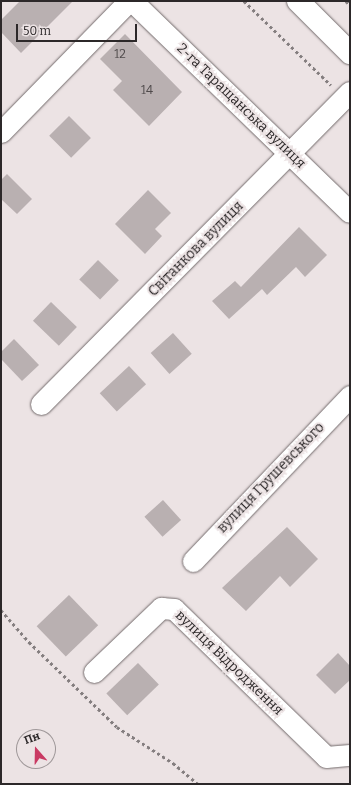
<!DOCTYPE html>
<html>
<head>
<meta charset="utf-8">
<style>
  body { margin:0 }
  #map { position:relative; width:351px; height:785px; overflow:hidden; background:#ece3e4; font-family:Bitter,serif }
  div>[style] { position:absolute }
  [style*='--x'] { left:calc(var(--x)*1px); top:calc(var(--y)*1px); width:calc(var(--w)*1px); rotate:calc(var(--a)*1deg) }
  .building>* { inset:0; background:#b9b0b1; transform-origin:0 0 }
  .path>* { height:2.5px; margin-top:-1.25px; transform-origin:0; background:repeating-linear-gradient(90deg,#847e7f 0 3px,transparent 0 6px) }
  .roads { filter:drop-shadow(0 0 1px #736b6c) drop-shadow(0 0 1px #736b6c) }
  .minor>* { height:21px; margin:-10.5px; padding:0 10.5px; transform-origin:10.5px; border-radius:10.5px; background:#fff }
  .major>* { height:22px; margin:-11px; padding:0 11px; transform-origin:11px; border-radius:11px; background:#fff }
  span { translate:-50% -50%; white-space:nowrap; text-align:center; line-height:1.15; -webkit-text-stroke:4px #ece3e4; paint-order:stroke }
  .number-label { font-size:12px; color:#4f4a4b }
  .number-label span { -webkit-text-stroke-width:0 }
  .street-label { font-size:14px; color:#2c2829 }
  .frame { position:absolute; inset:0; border:2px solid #2c2829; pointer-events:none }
  .north { position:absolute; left:16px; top:729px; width:40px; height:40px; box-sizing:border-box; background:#ece3e4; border:1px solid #9f9899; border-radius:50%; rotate:340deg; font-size:11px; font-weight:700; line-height:16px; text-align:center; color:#2c2829 }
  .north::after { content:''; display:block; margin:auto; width:14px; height:18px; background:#c93a63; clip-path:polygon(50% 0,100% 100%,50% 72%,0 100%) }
  .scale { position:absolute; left:16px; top:24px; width:121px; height:18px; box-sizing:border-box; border:2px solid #2c2829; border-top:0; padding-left:5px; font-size:12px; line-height:14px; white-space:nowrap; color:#2c2829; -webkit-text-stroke:3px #ece3e4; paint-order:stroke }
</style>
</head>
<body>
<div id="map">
  <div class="building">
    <div style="clip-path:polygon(20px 1px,73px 1px,21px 53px,1px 32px,1px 20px)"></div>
    <div style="clip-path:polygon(125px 34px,182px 92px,149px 126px,113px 90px,122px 81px,100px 59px)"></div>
    <div style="left:69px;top:116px;width:31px;height:28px;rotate:45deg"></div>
    <div style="clip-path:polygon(7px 174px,32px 199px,17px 214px,1px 199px,1px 180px)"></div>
    <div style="clip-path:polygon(148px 190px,171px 213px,155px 229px,162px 236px,145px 254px,115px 224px)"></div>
    <div style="clip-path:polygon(299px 227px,327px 255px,305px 277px,296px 267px,267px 295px,262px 289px,229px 319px,212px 301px,235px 281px,241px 287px)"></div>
    <div style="left:98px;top:260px;width:29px;height:27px;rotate:44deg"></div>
    <div style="left:51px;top:302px;width:36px;height:26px;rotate:44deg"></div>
    <div style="left:173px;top:333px;width:28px;height:30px;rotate:48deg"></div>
    <div style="clip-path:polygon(14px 339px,39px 365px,22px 381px,1px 359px,1px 352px)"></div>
    <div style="left:129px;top:366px;width:25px;height:40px;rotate:47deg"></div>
    <div style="left:163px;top:500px;width:27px;height:25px;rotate:48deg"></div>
    <div style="clip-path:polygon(287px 527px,318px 559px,290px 587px,280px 576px,246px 611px,222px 588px)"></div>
    <div style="left:69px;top:595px;width:42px;height:45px;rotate:46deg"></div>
    <div style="clip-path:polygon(338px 653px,350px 666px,350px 680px,335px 694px,316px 675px)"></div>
    <div style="left:138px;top:663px;width:30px;height:44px;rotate:46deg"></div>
  </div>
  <div class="path">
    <div style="--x:244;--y:1;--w:121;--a:44"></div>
    <div style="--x:346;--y:1;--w:6;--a:45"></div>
    <div style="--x:1;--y:610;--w:43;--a:48.8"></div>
    <div style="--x:29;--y:642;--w:122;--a:44"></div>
    <div style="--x:117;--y:727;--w:67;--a:32.7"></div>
    <div style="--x:173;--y:763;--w:33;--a:40"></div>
  </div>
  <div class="roads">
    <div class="minor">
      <div style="--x:132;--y:1;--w:303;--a:44.1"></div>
      <div style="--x:1;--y:132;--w:183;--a:-45.7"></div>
      <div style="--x:41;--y:404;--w:439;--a:-45.3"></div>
      <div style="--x:193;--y:561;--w:228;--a:-46.4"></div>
      <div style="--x:94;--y:672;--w:93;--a:-43.7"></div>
      <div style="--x:161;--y:608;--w:13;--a:4"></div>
      <div style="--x:174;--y:609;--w:212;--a:44.2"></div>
      <div style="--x:326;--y:757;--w:24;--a:-5"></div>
    </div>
    <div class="major">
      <div style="--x:298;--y:1;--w:74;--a:45"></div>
    </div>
  </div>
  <div class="number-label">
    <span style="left:120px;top:55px">12</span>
    <span style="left:147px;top:91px">14</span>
  </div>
  <div class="street-label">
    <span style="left:241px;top:106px;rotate:44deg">2-га Таращанська вулиця</span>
    <span style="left:196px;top:249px;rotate:-45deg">Світанкова вулиця</span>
    <span style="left:271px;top:478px;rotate:-46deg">вулиця Грушевського</span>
    <span style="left:229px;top:663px;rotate:44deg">вулиця Відродження</span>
  </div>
  <div class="frame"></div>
  <div class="north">Пн</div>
  <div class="scale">50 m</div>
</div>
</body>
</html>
